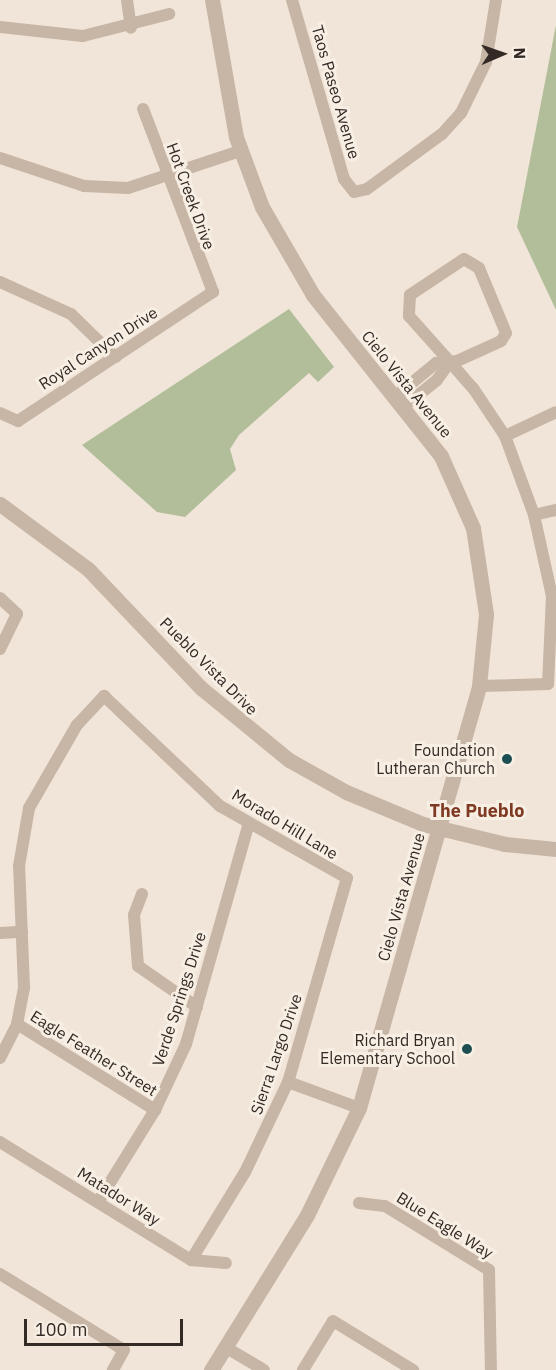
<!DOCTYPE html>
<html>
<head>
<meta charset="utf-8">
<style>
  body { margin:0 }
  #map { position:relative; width:556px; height:1370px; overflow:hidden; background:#f0e5d8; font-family:"IBM Plex Sans",sans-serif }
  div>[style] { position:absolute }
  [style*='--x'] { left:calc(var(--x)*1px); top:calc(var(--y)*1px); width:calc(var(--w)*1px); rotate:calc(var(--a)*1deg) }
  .green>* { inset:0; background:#b1be99 }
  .minor>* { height:12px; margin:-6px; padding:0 6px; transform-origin:6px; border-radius:6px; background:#c7b5a5 }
  .tertiary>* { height:15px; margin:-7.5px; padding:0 7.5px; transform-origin:7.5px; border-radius:7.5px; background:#c7b5a5 }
  .dots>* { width:16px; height:16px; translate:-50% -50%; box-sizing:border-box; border:3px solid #f8efe4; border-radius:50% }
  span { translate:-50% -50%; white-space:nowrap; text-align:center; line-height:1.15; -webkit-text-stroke:6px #f8efe4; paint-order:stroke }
  .street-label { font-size:16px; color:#332a26 }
  .poi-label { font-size:16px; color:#332a26 }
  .right { translate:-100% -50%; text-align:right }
  .neighbourhood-label { font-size:18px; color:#7e3a22; font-weight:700 }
  .north { position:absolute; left:472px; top:24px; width:60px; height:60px; -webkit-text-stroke:4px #f8efe4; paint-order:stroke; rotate:88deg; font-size:16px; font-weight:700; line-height:24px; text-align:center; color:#332a26 }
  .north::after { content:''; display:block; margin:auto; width:21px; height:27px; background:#332a26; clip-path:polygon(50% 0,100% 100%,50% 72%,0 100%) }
  .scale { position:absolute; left:24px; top:1319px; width:159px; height:27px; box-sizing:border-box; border:3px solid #332a26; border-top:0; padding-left:8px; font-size:18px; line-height:21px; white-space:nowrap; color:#332a26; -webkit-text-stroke:4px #f8efe4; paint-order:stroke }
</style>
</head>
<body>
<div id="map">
  <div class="green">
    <div style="clip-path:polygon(556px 25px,556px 310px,517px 227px)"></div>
    <div style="clip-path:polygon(289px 309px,334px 367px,318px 382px,309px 373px,239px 435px,230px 449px,236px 470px,185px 517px,157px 512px,82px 445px)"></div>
  </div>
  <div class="minor">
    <div style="--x:127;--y:0;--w:28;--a:82"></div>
    <div style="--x:292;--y:0;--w:186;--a:73.8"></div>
    <div style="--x:344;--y:179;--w:16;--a:52"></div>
    <div style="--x:354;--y:192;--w:13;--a:-13"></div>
    <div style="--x:367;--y:189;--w:93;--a:-36.3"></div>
    <div style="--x:442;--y:134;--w:28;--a:-48"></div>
    <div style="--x:461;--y:113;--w:57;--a:-63.9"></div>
    <div style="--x:486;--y:62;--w:63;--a:-80.8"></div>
    <div style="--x:0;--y:27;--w:83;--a:6.2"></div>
    <div style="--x:83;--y:36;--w:89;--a:-14.3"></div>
    <div style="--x:0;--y:158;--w:89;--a:18.4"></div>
    <div style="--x:84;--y:186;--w:44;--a:2.6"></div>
    <div style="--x:128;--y:188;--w:118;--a:-18.3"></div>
    <div style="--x:0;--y:282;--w:78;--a:24.3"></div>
    <div style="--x:71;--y:314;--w:62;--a:44.3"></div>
    <div style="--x:450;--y:362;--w:22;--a:126"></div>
    <div style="--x:437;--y:380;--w:33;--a:141"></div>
    <div style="--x:411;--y:401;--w:11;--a:175"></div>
    <div style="--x:400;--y:402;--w:11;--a:-80"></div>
    <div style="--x:402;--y:391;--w:44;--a:-39.5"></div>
    <div style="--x:436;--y:363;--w:14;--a:-4"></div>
    <div style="--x:450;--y:362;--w:7;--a:-8"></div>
    <div style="--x:457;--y:361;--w:48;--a:-24.4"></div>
    <div style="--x:501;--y:341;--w:9;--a:-58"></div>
    <div style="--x:506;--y:333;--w:70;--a:-112.6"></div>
    <div style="--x:479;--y:268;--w:17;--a:-149"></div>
    <div style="--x:464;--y:259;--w:65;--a:146.3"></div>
    <div style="--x:410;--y:295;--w:21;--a:93"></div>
    <div style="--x:409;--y:316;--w:62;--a:48.3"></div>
    <div style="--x:450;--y:362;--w:35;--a:49"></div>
    <div style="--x:473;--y:388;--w:58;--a:56.3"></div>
    <div style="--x:505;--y:436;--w:84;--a:69.8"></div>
    <div style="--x:534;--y:515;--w:83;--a:77.5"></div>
    <div style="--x:552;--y:596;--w:88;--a:92.6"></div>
    <div style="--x:548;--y:684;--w:69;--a:178.3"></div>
    <div style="--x:0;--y:413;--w:20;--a:24"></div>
    <div style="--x:18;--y:421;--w:234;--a:-33.5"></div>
    <div style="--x:213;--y:292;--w:196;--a:-110.9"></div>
    <div style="--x:505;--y:436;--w:56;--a:-25.2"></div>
    <div style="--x:534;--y:515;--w:23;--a:-13"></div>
    <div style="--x:0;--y:598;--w:23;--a:43"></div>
    <div style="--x:17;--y:614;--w:39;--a:116"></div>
    <div style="--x:142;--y:894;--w:22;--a:111"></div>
    <div style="--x:134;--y:915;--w:51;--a:85.5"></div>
    <div style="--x:138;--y:966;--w:72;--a:34.8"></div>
    <div style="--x:0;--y:933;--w:22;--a:-3"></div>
    <div style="--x:17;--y:1024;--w:163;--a:31.9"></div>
    <div style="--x:0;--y:1058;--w:38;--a:-63"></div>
    <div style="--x:17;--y:1024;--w:37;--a:-79"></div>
    <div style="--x:24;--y:988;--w:122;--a:-92.3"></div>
    <div style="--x:19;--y:866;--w:59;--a:-80.2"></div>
    <div style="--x:29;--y:808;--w:96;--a:-60"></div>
    <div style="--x:77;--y:725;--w:40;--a:-47"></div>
    <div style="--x:104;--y:696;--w:160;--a:43.5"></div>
    <div style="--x:220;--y:806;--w:146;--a:29.6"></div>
    <div style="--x:347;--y:878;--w:212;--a:106.1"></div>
    <div style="--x:288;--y:1082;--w:100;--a:115.5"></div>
    <div style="--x:245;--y:1172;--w:103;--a:121.5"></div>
    <div style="--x:288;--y:1082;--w:76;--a:20.1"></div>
    <div style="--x:0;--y:1142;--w:225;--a:31.7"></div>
    <div style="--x:191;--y:1260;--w:35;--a:5"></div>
    <div style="--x:98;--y:1202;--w:108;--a:-58.2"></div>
    <div style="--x:155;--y:1110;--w:73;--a:-64.8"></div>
    <div style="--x:186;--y:1044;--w:227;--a:-74.1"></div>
    <div style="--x:359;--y:1203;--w:26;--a:7"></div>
    <div style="--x:385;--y:1206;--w:122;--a:31.6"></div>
    <div style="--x:489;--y:1270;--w:100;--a:88.9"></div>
    <div style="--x:0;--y:1274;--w:145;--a:31.5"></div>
    <div style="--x:124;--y:1350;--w:23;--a:119"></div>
    <div style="--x:225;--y:1347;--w:45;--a:30.5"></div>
    <div style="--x:303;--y:1370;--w:57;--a:-58.5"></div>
    <div style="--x:333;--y:1321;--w:94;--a:31.5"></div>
  </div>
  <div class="tertiary">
    <div style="--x:0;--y:504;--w:109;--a:36.5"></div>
    <div style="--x:88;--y:569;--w:164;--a:46.5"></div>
    <div style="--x:201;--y:688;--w:114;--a:39.3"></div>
    <div style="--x:289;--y:760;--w:65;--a:29.3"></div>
    <div style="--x:346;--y:792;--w:83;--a:22.6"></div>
    <div style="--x:423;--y:824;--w:84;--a:13.7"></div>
    <div style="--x:505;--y:844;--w:51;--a:5.6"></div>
    <div style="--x:211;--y:1370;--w:182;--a:-58.2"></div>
    <div style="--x:307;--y:1215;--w:119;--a:-64.1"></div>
    <div style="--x:359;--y:1108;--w:439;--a:-74.1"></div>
    <div style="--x:479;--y:686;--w:72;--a:-84.4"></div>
    <div style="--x:486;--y:614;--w:87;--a:-98.6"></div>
    <div style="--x:473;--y:528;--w:79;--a:-114"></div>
    <div style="--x:441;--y:456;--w:206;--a:-128.5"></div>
    <div style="--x:313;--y:295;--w:102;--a:-120.1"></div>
    <div style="--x:262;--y:207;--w:75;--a:-110.4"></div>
    <div style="--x:236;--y:137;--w:139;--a:-99.9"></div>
  </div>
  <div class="dots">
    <div style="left:507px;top:759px;background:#1d4e52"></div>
    <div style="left:467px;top:1049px;background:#1d4e52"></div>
  </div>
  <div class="street-label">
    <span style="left:336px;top:92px;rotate:74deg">Taos Paseo Avenue</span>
    <span style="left:191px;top:196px;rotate:70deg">Hot Creek Drive</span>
    <span style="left:98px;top:348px;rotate:-33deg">Royal Canyon Drive</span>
    <span style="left:407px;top:384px;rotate:51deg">Cielo Vista Avenue</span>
    <span style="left:209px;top:666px;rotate:45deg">Pueblo Vista Drive</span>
    <span style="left:285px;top:824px;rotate:31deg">Morado Hill Lane</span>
    <span style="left:401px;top:897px;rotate:-74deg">Cielo Vista Avenue</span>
    <span style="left:179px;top:999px;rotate:-72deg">Verde Springs Drive</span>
    <span style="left:94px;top:1053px;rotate:32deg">Eagle Feather Street</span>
    <span style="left:276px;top:1054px;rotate:-71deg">Sierra Largo Drive</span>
    <span style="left:119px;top:1196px;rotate:32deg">Matador Way</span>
    <span style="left:445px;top:1225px;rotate:32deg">Blue Eagle Way</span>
  </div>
  <div class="poi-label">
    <span class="right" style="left:495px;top:759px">Foundation<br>Lutheran Church</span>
    <span class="right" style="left:455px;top:1049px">Richard Bryan<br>Elementary School</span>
  </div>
  <div class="neighbourhood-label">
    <span style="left:477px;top:811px">The Pueblo</span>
  </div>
  <div class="north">N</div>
  <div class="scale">100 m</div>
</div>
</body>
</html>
